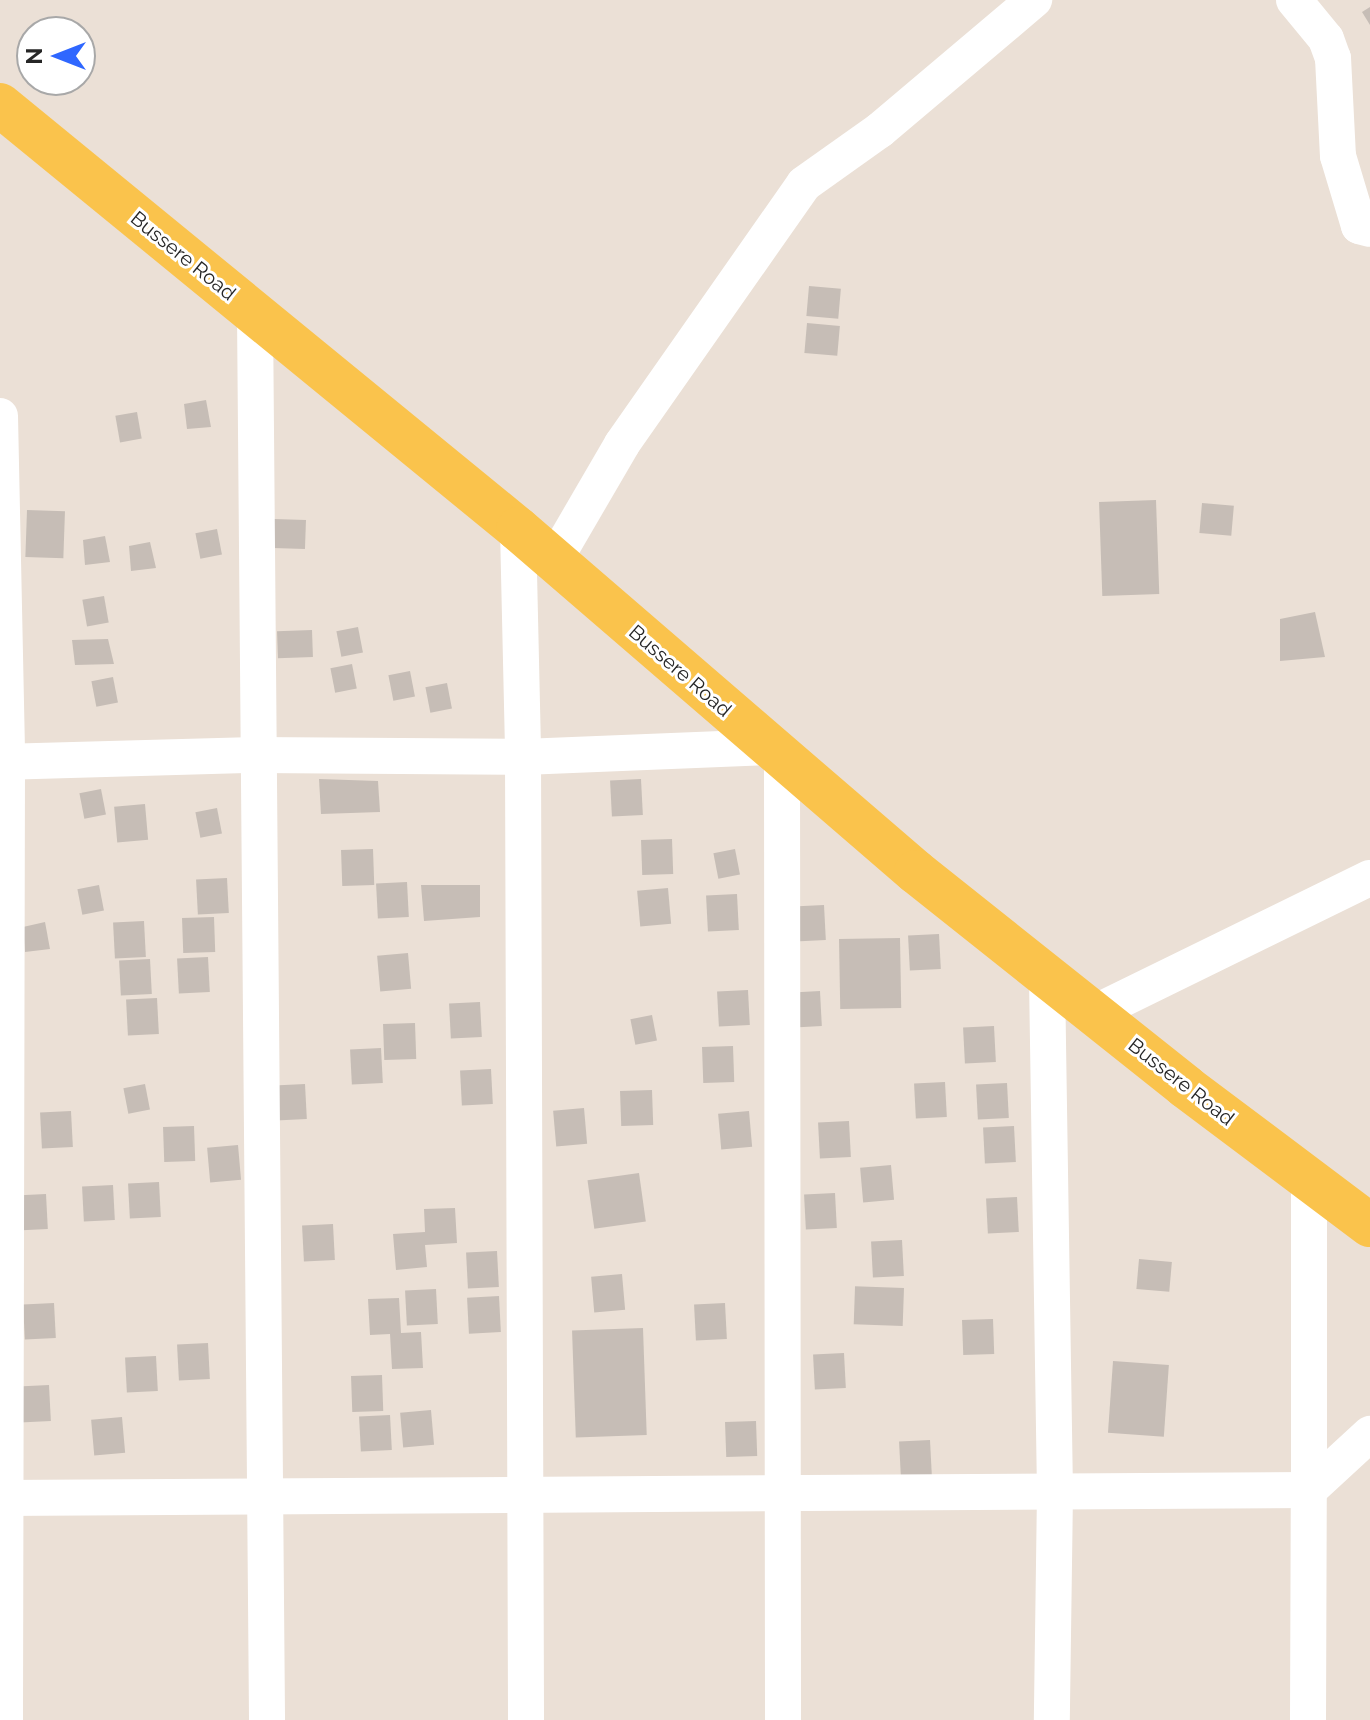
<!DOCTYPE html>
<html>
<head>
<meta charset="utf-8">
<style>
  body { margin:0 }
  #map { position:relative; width:1370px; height:1720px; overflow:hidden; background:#ebe0d6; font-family:Raleway,sans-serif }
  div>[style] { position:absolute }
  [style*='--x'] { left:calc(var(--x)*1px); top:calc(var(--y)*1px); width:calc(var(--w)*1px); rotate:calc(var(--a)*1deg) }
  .building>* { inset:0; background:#c6bdb6; transform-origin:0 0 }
  .minor>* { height:36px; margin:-18px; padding:0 18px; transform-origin:18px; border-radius:18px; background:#fff }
  .major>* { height:44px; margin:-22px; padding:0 22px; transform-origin:22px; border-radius:22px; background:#fac34c }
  span { translate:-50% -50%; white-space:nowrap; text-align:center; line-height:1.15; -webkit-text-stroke:6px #fff; paint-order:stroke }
  .street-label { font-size:20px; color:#262626 }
  .north { position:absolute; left:16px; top:16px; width:80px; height:80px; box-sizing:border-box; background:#fff; border:2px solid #a8a8a8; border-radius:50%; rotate:270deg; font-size:22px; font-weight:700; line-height:32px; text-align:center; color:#262626 }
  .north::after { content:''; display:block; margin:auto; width:28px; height:36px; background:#2f67ff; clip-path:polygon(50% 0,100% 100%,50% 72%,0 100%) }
</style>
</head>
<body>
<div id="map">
  <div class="building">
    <div style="clip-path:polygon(1370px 7px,1370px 25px,1362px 12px)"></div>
    <div style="left:809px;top:286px;width:32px;height:30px;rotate:5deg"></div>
    <div style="left:807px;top:323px;width:33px;height:30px;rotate:5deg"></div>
    <div style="clip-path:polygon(206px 400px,211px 427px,187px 429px,184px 404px)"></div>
    <div style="left:137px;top:412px;width:27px;height:22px;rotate:80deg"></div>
    <div style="left:1156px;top:500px;width:94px;height:57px;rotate:88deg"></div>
    <div style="left:1202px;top:503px;width:32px;height:30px;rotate:5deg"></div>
    <div style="left:27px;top:510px;width:38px;height:47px;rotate:2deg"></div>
    <div style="left:274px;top:519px;width:32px;height:29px;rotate:2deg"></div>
    <div style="left:217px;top:529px;width:26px;height:22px;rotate:79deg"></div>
    <div style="clip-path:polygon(105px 536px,110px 562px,85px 565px,83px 540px)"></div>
    <div style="clip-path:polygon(150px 542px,156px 568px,131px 571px,129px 546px)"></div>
    <div style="left:104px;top:596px;width:27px;height:22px;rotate:80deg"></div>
    <div style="clip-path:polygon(1315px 612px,1325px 657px,1280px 661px,1280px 619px)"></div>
    <div style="left:358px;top:627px;width:26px;height:22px;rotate:79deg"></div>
    <div style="left:312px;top:630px;width:27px;height:35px;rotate:88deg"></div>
    <div style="clip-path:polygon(108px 639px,114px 664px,75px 665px,72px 640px)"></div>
    <div style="left:352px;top:664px;width:25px;height:22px;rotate:79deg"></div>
    <div style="left:410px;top:671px;width:26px;height:22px;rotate:79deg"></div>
    <div style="left:113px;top:677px;width:26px;height:22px;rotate:79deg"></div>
    <div style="left:447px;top:683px;width:26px;height:22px;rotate:79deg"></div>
    <div style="clip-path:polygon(319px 779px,378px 781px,380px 812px,321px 814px)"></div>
    <div style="left:641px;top:779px;width:36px;height:31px;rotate:87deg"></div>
    <div style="left:101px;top:789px;width:26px;height:22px;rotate:79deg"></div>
    <div style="left:145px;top:804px;width:36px;height:31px;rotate:85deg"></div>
    <div style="left:217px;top:808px;width:26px;height:22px;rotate:79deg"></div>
    <div style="left:672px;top:839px;width:35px;height:31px;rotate:88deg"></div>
    <div style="left:373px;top:849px;width:36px;height:32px;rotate:88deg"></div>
    <div style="left:735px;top:849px;width:26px;height:22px;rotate:79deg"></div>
    <div style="left:227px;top:878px;width:35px;height:31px;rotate:87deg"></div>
    <div style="left:407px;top:882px;width:35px;height:31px;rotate:87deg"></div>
    <div style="left:99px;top:885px;width:26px;height:22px;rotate:79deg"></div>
    <div style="clip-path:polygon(421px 885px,480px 885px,480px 917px,424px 921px)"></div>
    <div style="left:668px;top:888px;width:36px;height:31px;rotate:85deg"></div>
    <div style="left:737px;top:894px;width:36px;height:31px;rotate:87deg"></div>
    <div style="left:824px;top:905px;width:35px;height:31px;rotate:87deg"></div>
    <div style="left:214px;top:917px;width:35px;height:32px;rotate:88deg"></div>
    <div style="left:144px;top:921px;width:36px;height:31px;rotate:87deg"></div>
    <div style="clip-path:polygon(45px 922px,50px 949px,25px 952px,23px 927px)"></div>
    <div style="left:939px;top:934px;width:35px;height:31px;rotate:87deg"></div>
    <div style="left:900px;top:938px;width:70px;height:61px;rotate:89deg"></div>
    <div style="left:408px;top:953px;width:36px;height:31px;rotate:85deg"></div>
    <div style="left:208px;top:957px;width:35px;height:31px;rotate:87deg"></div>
    <div style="left:150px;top:959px;width:35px;height:31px;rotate:87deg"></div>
    <div style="left:748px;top:990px;width:35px;height:31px;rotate:87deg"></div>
    <div style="left:820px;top:991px;width:35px;height:32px;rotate:87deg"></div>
    <div style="left:157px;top:998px;width:36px;height:31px;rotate:87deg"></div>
    <div style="left:480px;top:1002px;width:35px;height:31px;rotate:87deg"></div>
    <div style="left:652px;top:1015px;width:26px;height:22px;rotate:79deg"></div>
    <div style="left:415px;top:1023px;width:36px;height:32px;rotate:88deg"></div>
    <div style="left:994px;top:1026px;width:36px;height:31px;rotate:87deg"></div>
    <div style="left:733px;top:1046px;width:36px;height:31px;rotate:88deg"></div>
    <div style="left:381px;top:1048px;width:35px;height:31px;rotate:87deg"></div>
    <div style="left:491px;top:1069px;width:35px;height:31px;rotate:87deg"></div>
    <div style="left:945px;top:1082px;width:35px;height:31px;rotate:87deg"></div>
    <div style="left:1007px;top:1083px;width:35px;height:31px;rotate:87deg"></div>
    <div style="left:145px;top:1084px;width:26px;height:22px;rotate:79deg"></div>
    <div style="left:305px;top:1084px;width:35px;height:31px;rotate:87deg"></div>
    <div style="left:652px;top:1090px;width:35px;height:32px;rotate:88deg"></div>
    <div style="left:584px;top:1108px;width:36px;height:31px;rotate:85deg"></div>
    <div style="left:71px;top:1111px;width:36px;height:31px;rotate:87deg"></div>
    <div style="left:749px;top:1111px;width:36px;height:31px;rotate:85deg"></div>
    <div style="left:849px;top:1121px;width:36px;height:31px;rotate:87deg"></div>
    <div style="left:194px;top:1126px;width:35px;height:31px;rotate:88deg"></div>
    <div style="left:1014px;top:1126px;width:36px;height:31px;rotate:87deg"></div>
    <div style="left:238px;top:1145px;width:35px;height:31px;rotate:85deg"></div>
    <div style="left:891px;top:1165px;width:35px;height:31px;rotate:85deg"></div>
    <div style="left:639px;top:1173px;width:49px;height:52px;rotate:82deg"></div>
    <div style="left:159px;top:1182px;width:35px;height:31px;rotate:87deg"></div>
    <div style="left:113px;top:1185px;width:35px;height:31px;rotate:87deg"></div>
    <div style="left:835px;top:1193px;width:35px;height:31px;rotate:87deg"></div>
    <div style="left:46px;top:1194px;width:35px;height:31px;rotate:87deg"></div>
    <div style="left:1017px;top:1197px;width:35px;height:31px;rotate:87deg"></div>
    <div style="clip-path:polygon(455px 1208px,457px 1243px,425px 1245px,427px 1267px,396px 1270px,393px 1234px,425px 1232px,424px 1209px)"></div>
    <div style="left:333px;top:1224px;width:36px;height:31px;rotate:87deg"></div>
    <div style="left:902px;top:1240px;width:36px;height:31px;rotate:87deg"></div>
    <div style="left:497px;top:1251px;width:36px;height:31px;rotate:87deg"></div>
    <div style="left:1139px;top:1259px;width:33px;height:30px;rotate:5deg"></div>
    <div style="left:622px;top:1274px;width:36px;height:31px;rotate:85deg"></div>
    <div style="left:904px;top:1288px;width:38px;height:49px;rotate:92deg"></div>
    <div style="left:436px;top:1289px;width:35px;height:31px;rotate:87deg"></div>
    <div style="left:499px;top:1296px;width:36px;height:32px;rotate:87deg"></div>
    <div style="clip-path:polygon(399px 1298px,401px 1333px,421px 1332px,423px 1368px,392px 1369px,390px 1334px,370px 1335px,368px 1299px)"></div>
    <div style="left:54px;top:1303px;width:35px;height:31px;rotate:87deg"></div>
    <div style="left:725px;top:1303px;width:36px;height:31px;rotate:87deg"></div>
    <div style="left:993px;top:1319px;width:35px;height:31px;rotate:88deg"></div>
    <div style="left:643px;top:1328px;width:107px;height:71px;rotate:88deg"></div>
    <div style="left:208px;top:1343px;width:36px;height:31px;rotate:87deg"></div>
    <div style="left:844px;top:1353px;width:35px;height:31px;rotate:87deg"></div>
    <div style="left:156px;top:1356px;width:35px;height:31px;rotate:87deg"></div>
    <div style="left:1113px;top:1361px;width:56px;height:72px;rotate:4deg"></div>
    <div style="left:382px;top:1375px;width:36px;height:31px;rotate:88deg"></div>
    <div style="left:49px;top:1385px;width:36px;height:31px;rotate:87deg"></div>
    <div style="left:431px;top:1410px;width:35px;height:31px;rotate:85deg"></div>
    <div style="left:390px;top:1415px;width:35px;height:31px;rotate:87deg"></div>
    <div style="left:122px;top:1417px;width:36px;height:31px;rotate:85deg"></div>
    <div style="left:756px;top:1421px;width:35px;height:31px;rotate:88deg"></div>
    <div style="left:930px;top:1440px;width:36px;height:31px;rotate:87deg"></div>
  </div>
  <div class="minor">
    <div style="--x:1294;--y:0;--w:50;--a:50.6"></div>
    <div style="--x:1326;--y:39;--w:20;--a:70"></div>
    <div style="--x:1333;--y:58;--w:98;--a:87.1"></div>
    <div style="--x:1338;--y:156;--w:73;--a:73.3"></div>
    <div style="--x:1359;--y:226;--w:11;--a:15"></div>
    <div style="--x:255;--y:314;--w:1406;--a:89.51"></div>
    <div style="--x:0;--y:416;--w:346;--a:88.8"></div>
    <div style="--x:7;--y:762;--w:958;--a:90.12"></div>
    <div style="--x:518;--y:529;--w:228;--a:88.7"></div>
    <div style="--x:523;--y:757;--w:963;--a:89.82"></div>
    <div style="--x:554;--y:561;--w:135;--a:-59.8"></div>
    <div style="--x:622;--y:444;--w:317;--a:-55"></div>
    <div style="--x:804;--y:184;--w:93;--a:-35.4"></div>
    <div style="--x:880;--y:130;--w:202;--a:-40.2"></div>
    <div style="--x:782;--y:761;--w:959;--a:89.94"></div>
    <div style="--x:0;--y:762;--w:255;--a:-1.6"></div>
    <div style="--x:255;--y:755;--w:268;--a:0.4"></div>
    <div style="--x:523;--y:757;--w:244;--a:-2.3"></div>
    <div style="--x:1047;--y:978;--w:514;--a:89.11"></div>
    <div style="--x:1055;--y:1492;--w:228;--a:90.8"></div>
    <div style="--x:1094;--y:1013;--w:307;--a:-26.1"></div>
    <div style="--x:0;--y:1498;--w:1309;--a:-0.35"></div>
    <div style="--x:1309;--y:1490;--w:312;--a:-90"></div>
    <div style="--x:1308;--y:1720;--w:230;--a:-89.8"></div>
    <div style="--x:1309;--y:1490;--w:83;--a:-42.6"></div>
  </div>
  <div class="major">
    <div style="--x:0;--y:105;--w:669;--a:39.3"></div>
    <div style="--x:518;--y:529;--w:525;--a:40.76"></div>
    <div style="--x:916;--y:872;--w:345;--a:38.5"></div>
    <div style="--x:1186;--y:1087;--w:230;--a:36.9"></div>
  </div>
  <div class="street-label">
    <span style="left:183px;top:256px;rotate:39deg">Bussere Road</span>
    <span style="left:680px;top:671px;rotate:41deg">Bussere Road</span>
    <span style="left:1181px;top:1082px;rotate:38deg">Bussere Road</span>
  </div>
  <div class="north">N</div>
</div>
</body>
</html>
